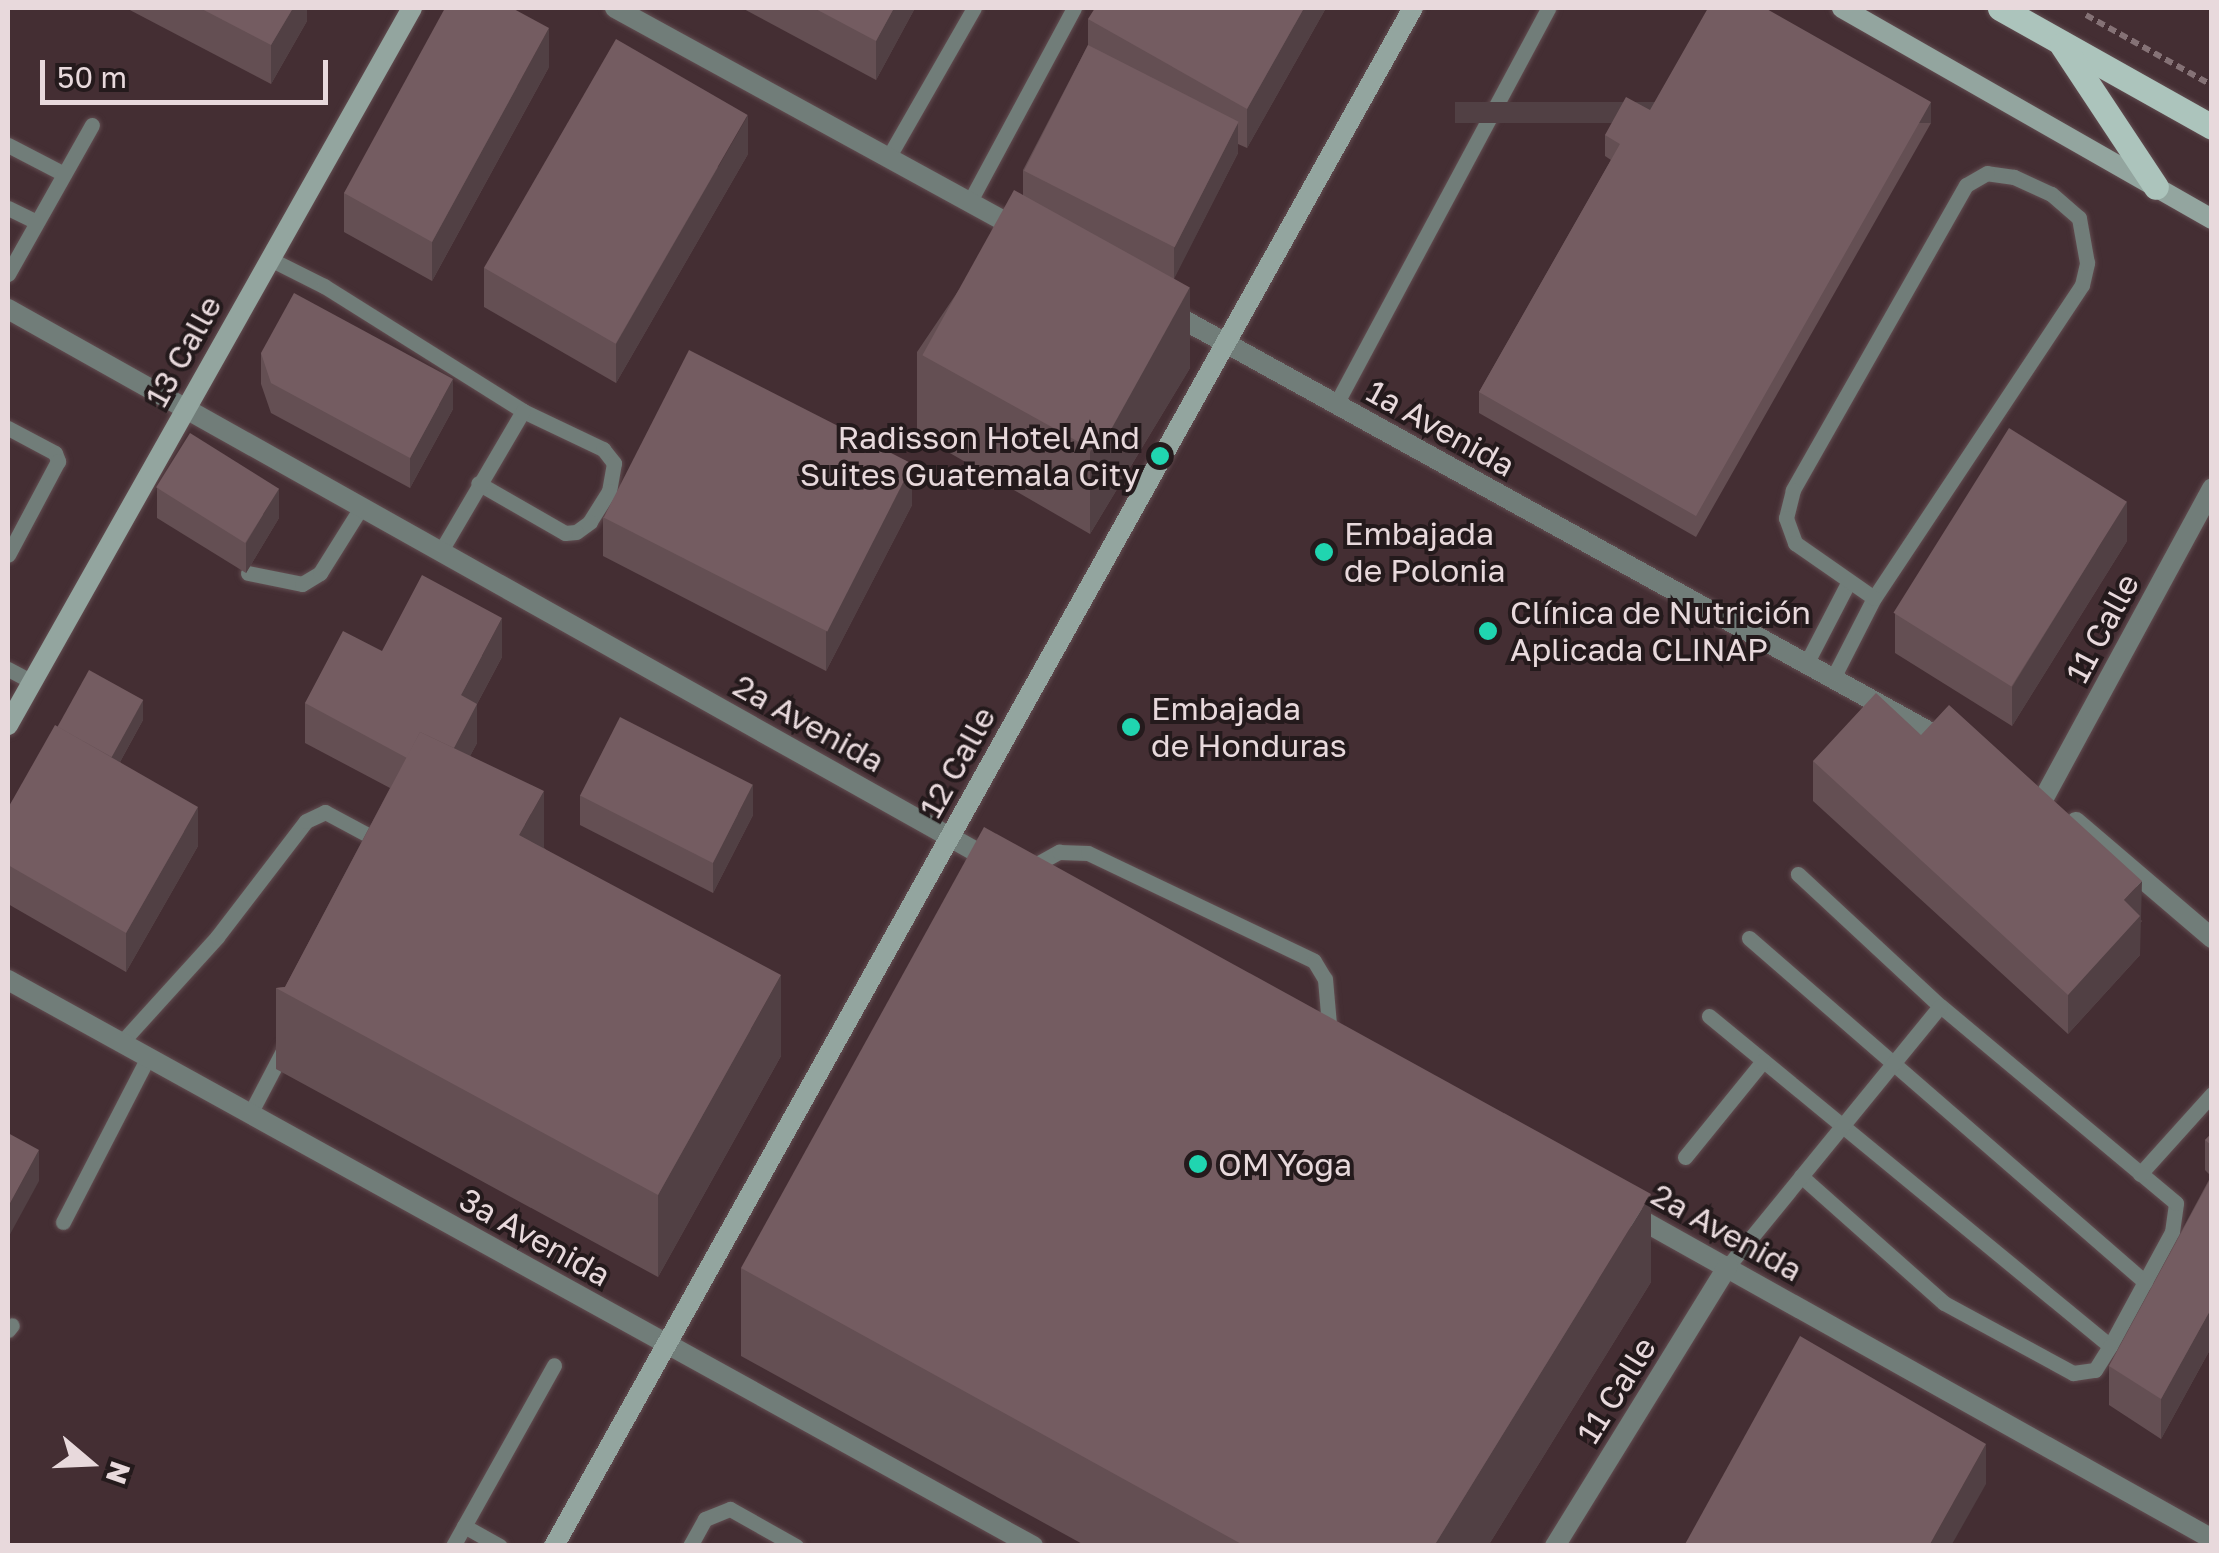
<!DOCTYPE html>
<html>
<head>
<meta charset="utf-8">
<style>
  body { margin:0 }
  #map { position:relative; width:2219px; height:1553px; overflow:hidden; background:#442e33; font-family:"Golos Text",sans-serif }
  div>[style] { position:absolute }
  [style*='--x'] { left:calc(var(--x)*1px); top:calc(var(--y)*1px); width:calc(var(--w)*1px); rotate:calc(var(--a)*1deg) }
  .path>* { height:6px; margin-top:-3px; transform-origin:0; background:repeating-linear-gradient(90deg,#857276 0 8px,transparent 0 13px) }
  .roads { filter:drop-shadow(0 0 2px #624d51) drop-shadow(0 0 2px #624d51) }
  .lane>* { height:15px; margin:-7.5px; padding:0 7.5px; transform-origin:7.5px; border-radius:7.5px; background:#717d79 }
  .street>* { height:20px; margin:-10px; padding:0 10px; transform-origin:10px; border-radius:10px; background:#717d79 }
  .secondary>* { height:20px; margin:-10px; padding:0 10px; transform-origin:10px; border-radius:10px; background:#93a59f }
  .primary>* { height:25px; margin:-12.5px; padding:0 12.5px; transform-origin:12.5px; border-radius:12.5px; background:#acc4bc }
  .wall>* { inset:0; background:#644f53 }
  .shaded-wall>* { inset:0; background:#514044; transform-origin:0 0 }
  .building>* { inset:0; background:#745c61; transform-origin:0 0 }
  .dots>* { width:28px; height:28px; translate:-50% -50%; box-sizing:border-box; border:5px solid #241a1c; border-radius:50% }
  span { translate:-50% -50%; white-space:nowrap; text-align:center; line-height:1.15; -webkit-text-stroke:8px #241a1c; paint-order:stroke }
  .street-label { font-size:32px; color:#e8d9dc }
  .poi-label { font-size:32px; color:#e8d9dc }
  .right { translate:-100% -50%; text-align:right }
  .left { translate:0 -50%; text-align:left }
  .frame { position:absolute; inset:0; border:10px solid #e8d9dc; pointer-events:none }
  .north { position:absolute; left:40px; top:1413px; width:100px; height:100px; -webkit-text-stroke:8px #241a1c; paint-order:stroke; rotate:109deg; font-size:28px; font-weight:700; line-height:40px; text-align:center; color:#e8d9dc }
  .north::after { content:''; display:block; margin:auto; width:35px; height:45px; background:#e8d9dc; clip-path:polygon(50% 0,100% 100%,50% 72%,0 100%) }
  .scale { position:absolute; left:40px; top:60px; width:288px; height:45px; box-sizing:border-box; border:5px solid #e8d9dc; border-top:0; padding-left:12px; font-size:30px; line-height:35px; white-space:nowrap; color:#e8d9dc; -webkit-text-stroke:8px #241a1c; paint-order:stroke }
</style>
</head>
<body>
<div id="map">
  <div class="path">
    <div style="--x:2086;--y:15;--w:144;--a:29.1"></div>
  </div>
  <div class="roads">
    <div class="lane">
      <div style="--x:8;--y:145;--w:63;--a:27.4"></div>
      <div style="--x:888;--y:158;--w:173;--a:-60.2"></div>
      <div style="--x:969;--y:203;--w:221;--a:-61.7"></div>
      <div style="--x:8;--y:208;--w:32;--a:26"></div>
      <div style="--x:270;--y:259;--w:60;--a:26.6"></div>
      <div style="--x:324;--y:286;--w:235;--a:32.1"></div>
      <div style="--x:523;--y:411;--w:89;--a:25.4"></div>
      <div style="--x:603;--y:449;--w:18;--a:52"></div>
      <div style="--x:614;--y:463;--w:28;--a:100"></div>
      <div style="--x:609;--y:491;--w:36;--a:122"></div>
      <div style="--x:590;--y:522;--w:17;--a:144"></div>
      <div style="--x:576;--y:532;--w:11;--a:175"></div>
      <div style="--x:565;--y:533;--w:100;--a:-150.1"></div>
      <div style="--x:8;--y:274;--w:171;--a:-60.6"></div>
      <div style="--x:1336;--y:404;--w:449;--a:-61.8"></div>
      <div style="--x:8;--y:428;--w:53;--a:28"></div>
      <div style="--x:55;--y:453;--w:9;--a:69"></div>
      <div style="--x:58;--y:461;--w:106;--a:118"></div>
      <div style="--x:442;--y:549;--w:160;--a:-59.6"></div>
      <div style="--x:248;--y:573;--w:55;--a:11.5"></div>
      <div style="--x:302;--y:584;--w:21;--a:-31"></div>
      <div style="--x:320;--y:573;--w:79;--a:-57.9"></div>
      <div style="--x:1806;--y:664;--w:91;--a:-62.6"></div>
      <div style="--x:8;--y:669;--w:27;--a:28"></div>
      <div style="--x:1833;--y:678;--w:90;--a:-62.9"></div>
      <div style="--x:1874;--y:598;--w:376;--a:-56.4"></div>
      <div style="--x:2082;--y:285;--w:23;--a:-77"></div>
      <div style="--x:2087;--y:263;--w:46;--a:-100.1"></div>
      <div style="--x:2079;--y:218;--w:37;--a:-139"></div>
      <div style="--x:2051;--y:194;--w:41;--a:-155.3"></div>
      <div style="--x:2014;--y:177;--w:27;--a:-172"></div>
      <div style="--x:1987;--y:173;--w:24;--a:150"></div>
      <div style="--x:1966;--y:185;--w:351;--a:119.6"></div>
      <div style="--x:1793;--y:490;--w:29;--a:104"></div>
      <div style="--x:1786;--y:518;--w:27;--a:70"></div>
      <div style="--x:1795;--y:543;--w:96;--a:34.8"></div>
      <div style="--x:1026;--y:870;--w:38;--a:-29"></div>
      <div style="--x:1059;--y:852;--w:29;--a:2"></div>
      <div style="--x:1088;--y:853;--w:250;--a:25.5"></div>
      <div style="--x:1314;--y:961;--w:21;--a:59"></div>
      <div style="--x:1325;--y:979;--w:57;--a:85"></div>
      <div style="--x:1749;--y:938;--w:525;--a:40.98"></div>
      <div style="--x:1709;--y:1016;--w:519;--a:39.45"></div>
      <div style="--x:2110;--y:1346;--w:130;--a:-61.5"></div>
      <div style="--x:2172;--y:1232;--w:29;--a:-82"></div>
      <div style="--x:2176;--y:1203;--w:307;--a:-140.1"></div>
      <div style="--x:1940;--y:1006;--w:194;--a:-137.1"></div>
      <div style="--x:121;--y:1043;--w:143;--a:-47.8"></div>
      <div style="--x:217;--y:937;--w:146;--a:-52.5"></div>
      <div style="--x:306;--y:821;--w:21;--a:-25"></div>
      <div style="--x:325;--y:812;--w:64;--a:28.2"></div>
      <div style="--x:251;--y:1112;--w:71;--a:-62.4"></div>
      <div style="--x:1685;--y:1157;--w:124;--a:-50.9"></div>
      <div style="--x:2140;--y:1174;--w:108;--a:-48"></div>
      <div style="--x:1801;--y:1176;--w:191;--a:41.6"></div>
      <div style="--x:1944;--y:1303;--w:147;--a:28.5"></div>
      <div style="--x:2073;--y:1373;--w:22;--a:-8"></div>
      <div style="--x:2095;--y:1370;--w:28;--a:-58"></div>
      <div style="--x:63;--y:1222;--w:186;--a:-62.7"></div>
      <div style="--x:1728;--y:1266;--w:335;--a:-50.8"></div>
      <div style="--x:8;--y:1330;--w:6;--a:-51"></div>
      <div style="--x:464;--y:1526;--w:41;--a:29.1"></div>
      <div style="--x:453;--y:1546;--w:207;--a:-60.8"></div>
      <div style="--x:690;--y:1546;--w:31;--a:-61"></div>
      <div style="--x:705;--y:1519;--w:27;--a:-22"></div>
      <div style="--x:730;--y:1509;--w:76;--a:29.3"></div>
    </div>
    <div class="street">
      <div style="--x:615;--y:8;--w:460;--a:28.7"></div>
      <div style="--x:8;--y:309;--w:1133;--a:29.28"></div>
      <div style="--x:1166;--y:310;--w:891;--a:28.92"></div>
      <div style="--x:2045;--y:796;--w:350;--a:-61.5"></div>
      <div style="--x:2076;--y:822;--w:179;--a:40.5"></div>
      <div style="--x:8;--y:980;--w:1171;--a:28.91"></div>
      <div style="--x:1629;--y:1213;--w:668;--a:29.21"></div>
      <div style="--x:1555;--y:1546;--w:329;--a:-58.3"></div>
    </div>
    <div class="secondary">
      <div style="--x:1842;--y:8;--w:426;--a:29.7"></div>
      <div style="--x:8;--y:725;--w:823;--a:-60.6"></div>
      <div style="--x:554;--y:1546;--w:1762;--a:-60.82"></div>
    </div>
    <div class="primary">
      <div style="--x:2000;--y:8;--w:243;--a:29.3"></div>
      <div style="--x:2062;--y:45;--w:170;--a:56.5"></div>
    </div>
  </div>
  <div class="wall">
    <div style="clip-path:polygon(126px 8px,307px 8px,307px 21px,271px 84px)"></div>
    <div style="clip-path:polygon(742px 8px,915px 8px,876px 80px)"></div>
    <div style="clip-path:polygon(1326px 8px,1247px 148px,1238px 144px,1238px 153px,1174px 278px,1190px 368px,1090px 534px,917px 434px,917px 352px,1023px 195px,1023px 170px,1088px 45px,1088px 19px)"></div>
    <div style="clip-path:polygon(549px 67px,432px 281px,344px 232px,344px 193px)"></div>
    <div style="clip-path:polygon(1650px 110px,1931px 123px,1696px 537px,1479px 413px,1479px 392px,1611px 160px,1605px 156px,1605px 135px)"></div>
    <div style="clip-path:polygon(748px 154px,616px 383px,484px 307px,484px 268px)"></div>
    <div style="clip-path:polygon(261px 353px,453px 409px,410px 488px,271px 413px,261px 384px)"></div>
    <div style="clip-path:polygon(157px 488px,279px 518px,246px 573px,157px 518px)"></div>
    <div style="clip-path:polygon(912px 505px,826px 671px,603px 556px,603px 517px)"></div>
    <div style="clip-path:polygon(2127px 541px,2012px 726px,1895px 653px,1895px 614px)"></div>
    <div style="clip-path:polygon(382px 651px,502px 657px,477px 704px,477px 743px,470px 756px,544px 848px,781px 1056px,658px 1277px,276px 1069px,276px 988px,285px 987px,390px 788px,305px 743px,305px 703px)"></div>
    <div style="clip-path:polygon(143px 720px,120px 762px,198px 846px,126px 972px,8px 904px,8px 808px,58px 727px)"></div>
    <div style="clip-path:polygon(1921px 735px,2142px 921px,2140px 923px,2140px 955px,2068px 1034px,1813px 801px,1813px 761px)"></div>
    <div style="clip-path:polygon(580px 795px,753px 815px,713px 893px,580px 825px)"></div>
    <div style="clip-path:polygon(2212px 1133px,2212px 1346px,2161px 1439px,2109px 1405px,2109px 1366px,2211px 1176px,2205px 1170px,2205px 1140px)"></div>
    <div style="clip-path:polygon(741px 1268px,1651px 1282px,1488px 1546px,1086px 1546px,741px 1356px)"></div>
  </div>
  <div class="shaded-wall">
    <div style="clip-path:polygon(293px 8px,307px 8px,307px 21px,271px 84px,271px 45px)"></div>
    <div style="clip-path:polygon(894px 8px,915px 8px,876px 80px,876px 41px)"></div>
    <div style="clip-path:polygon(1304px 8px,1326px 8px,1247px 148px,1247px 109px)"></div>
    <div style="clip-path:polygon(549px 28px,549px 67px,432px 281px,432px 242px)"></div>
    <div style="left:1931px;top:102px;width:21px;height:476px;rotate:90deg"></div>
    <div style="clip-path:polygon(748px 115px,748px 154px,616px 383px,616px 344px)"></div>
    <div style="clip-path:polygon(1238px 123px,1238px 153px,1174px 279px,1174px 248px)"></div>
    <div style="clip-path:polygon(1190px 287px,1190px 368px,1090px 534px,1090px 452px)"></div>
    <div style="clip-path:polygon(453px 379px,453px 409px,410px 488px,410px 458px)"></div>
    <div style="clip-path:polygon(912px 465px,912px 505px,826px 671px,826px 632px)"></div>
    <div style="clip-path:polygon(279px 488px,279px 518px,246px 573px,246px 543px)"></div>
    <div style="clip-path:polygon(2127px 501px,2127px 541px,2012px 726px,2012px 687px)"></div>
    <div style="clip-path:polygon(502px 618px,502px 657px,461px 734px,461px 695px)"></div>
    <div style="clip-path:polygon(143px 700px,143px 720px,110px 780px,110px 759px)"></div>
    <div style="clip-path:polygon(477px 704px,477px 743px,439px 814px,439px 775px)"></div>
    <div style="clip-path:polygon(753px 784px,753px 815px,713px 893px,713px 863px)"></div>
    <div style="clip-path:polygon(544px 791px,544px 872px,519px 835px)"></div>
    <div style="clip-path:polygon(198px 807px,198px 846px,126px 972px,126px 933px)"></div>
    <div style="clip-path:polygon(2142px 881px,2140px 955px,2068px 1034px,2068px 995px,2124px 900px)"></div>
    <div style="clip-path:polygon(781px 975px,781px 1056px,658px 1277px,658px 1195px)"></div>
    <div style="clip-path:polygon(39px 1150px,39px 1181px,8px 1238px,8px 1207px)"></div>
    <div style="clip-path:polygon(1651px 1194px,1651px 1282px,1488px 1546px,1434px 1546px)"></div>
    <div style="clip-path:polygon(2212px 1307px,2212px 1346px,2161px 1439px,2161px 1399px)"></div>
    <div style="clip-path:polygon(1986px 1444px,1986px 1484px,1951px 1546px,1929px 1546px)"></div>
  </div>
  <div class="building">
    <div style="clip-path:polygon(200px 8px,293px 8px,271px 45px)"></div>
    <div style="clip-path:polygon(445px 8px,512px 8px,549px 28px,432px 242px,344px 193px)"></div>
    <div style="clip-path:polygon(814px 8px,894px 8px,876px 41px)"></div>
    <div style="clip-path:polygon(1095px 8px,1304px 8px,1247px 109px,1088px 19px)"></div>
    <div style="clip-path:polygon(1708px 8px,1765px 8px,1931px 102px,1696px 516px,1479px 392px,1620px 144px,1605px 135px,1626px 97px,1650px 110px)"></div>
    <div style="left:616px;top:39px;width:152px;height:264px;rotate:30deg"></div>
    <div style="left:1088px;top:45px;width:169px;height:141px;rotate:27deg"></div>
    <div style="left:1014px;top:190px;width:201px;height:189px;rotate:29deg"></div>
    <div style="clip-path:polygon(294px 293px,453px 379px,410px 458px,271px 383px,261px 353px)"></div>
    <div style="left:689px;top:350px;width:251px;height:188px;rotate:27deg"></div>
    <div style="left:2009px;top:428px;width:139px;height:218px;rotate:32deg"></div>
    <div style="left:190px;top:433px;width:105px;height:64px;rotate:32deg"></div>
    <div style="clip-path:polygon(422px 575px,502px 618px,461px 695px,477px 704px,454px 748px,420px 732px,407px 758px,305px 703px,343px 631px,382px 651px)"></div>
    <div style="left:89px;top:670px;width:62px;height:65px;rotate:29deg"></div>
    <div style="clip-path:polygon(1876px 693px,1921px 735px,1949px 705px,2142px 881px,2124px 900px,2140px 916px,2068px 995px,1813px 761px)"></div>
    <div style="left:620px;top:717px;width:149px;height:88px;rotate:27deg"></div>
    <div style="clip-path:polygon(55px 725px,198px 807px,126px 933px,8px 865px,8px 808px)"></div>
    <div style="clip-path:polygon(420px 732px,544px 791px,519px 835px,781px 975px,658px 1195px,276px 988px,285px 987px)"></div>
    <div style="clip-path:polygon(984px 827px,1651px 1194px,1434px 1546px,1245px 1546px,741px 1268px)"></div>
    <div style="clip-path:polygon(8px 1133px,39px 1150px,8px 1207px)"></div>
    <div style="clip-path:polygon(2212px 1133px,2212px 1146px,2205px 1140px)"></div>
    <div style="clip-path:polygon(2212px 1176px,2212px 1307px,2161px 1399px,2109px 1366px)"></div>
    <div style="clip-path:polygon(1800px 1336px,1986px 1444px,1929px 1546px,1684px 1546px)"></div>
  </div>
  <div class="dots">
    <div style="left:1160px;top:456px;background:#20d5b0"></div>
    <div style="left:1324px;top:552px;background:#20d5b0"></div>
    <div style="left:1488px;top:631px;background:#20d5b0"></div>
    <div style="left:1131px;top:727px;background:#20d5b0"></div>
    <div style="left:1198px;top:1164px;background:#20d5b0"></div>
  </div>
  <div class="street-label">
    <span style="left:183px;top:351px;rotate:-61deg">13 Calle</span>
    <span style="left:1441px;top:428px;rotate:29deg">1a Avenida</span>
    <span style="left:2102px;top:628px;rotate:-62deg">11 Calle</span>
    <span style="left:809px;top:723px;rotate:29deg">2a Avenida</span>
    <span style="left:957px;top:762px;rotate:-61deg">12 Calle</span>
    <span style="left:1727px;top:1232px;rotate:29deg">2a Avenida</span>
    <span style="left:535px;top:1237px;rotate:29deg">3a Avenida</span>
    <span style="left:1616px;top:1390px;rotate:-58deg">11 Calle</span>
  </div>
  <div class="poi-label">
    <span class="right" style="left:1140px;top:456px">Radisson Hotel And<br>Suites Guatemala City</span>
    <span class="left" style="left:1344px;top:552px">Embajada<br>de Polonia</span>
    <span class="left" style="left:1510px;top:631px">Clínica de Nutrición<br>Aplicada CLINAP</span>
    <span class="left" style="left:1151px;top:727px">Embajada<br>de Honduras</span>
    <span class="left" style="left:1218px;top:1164px">OM Yoga</span>
  </div>
  <div class="frame"></div>
  <div class="north">N</div>
  <div class="scale">50 m</div>
</div>
</body>
</html>
